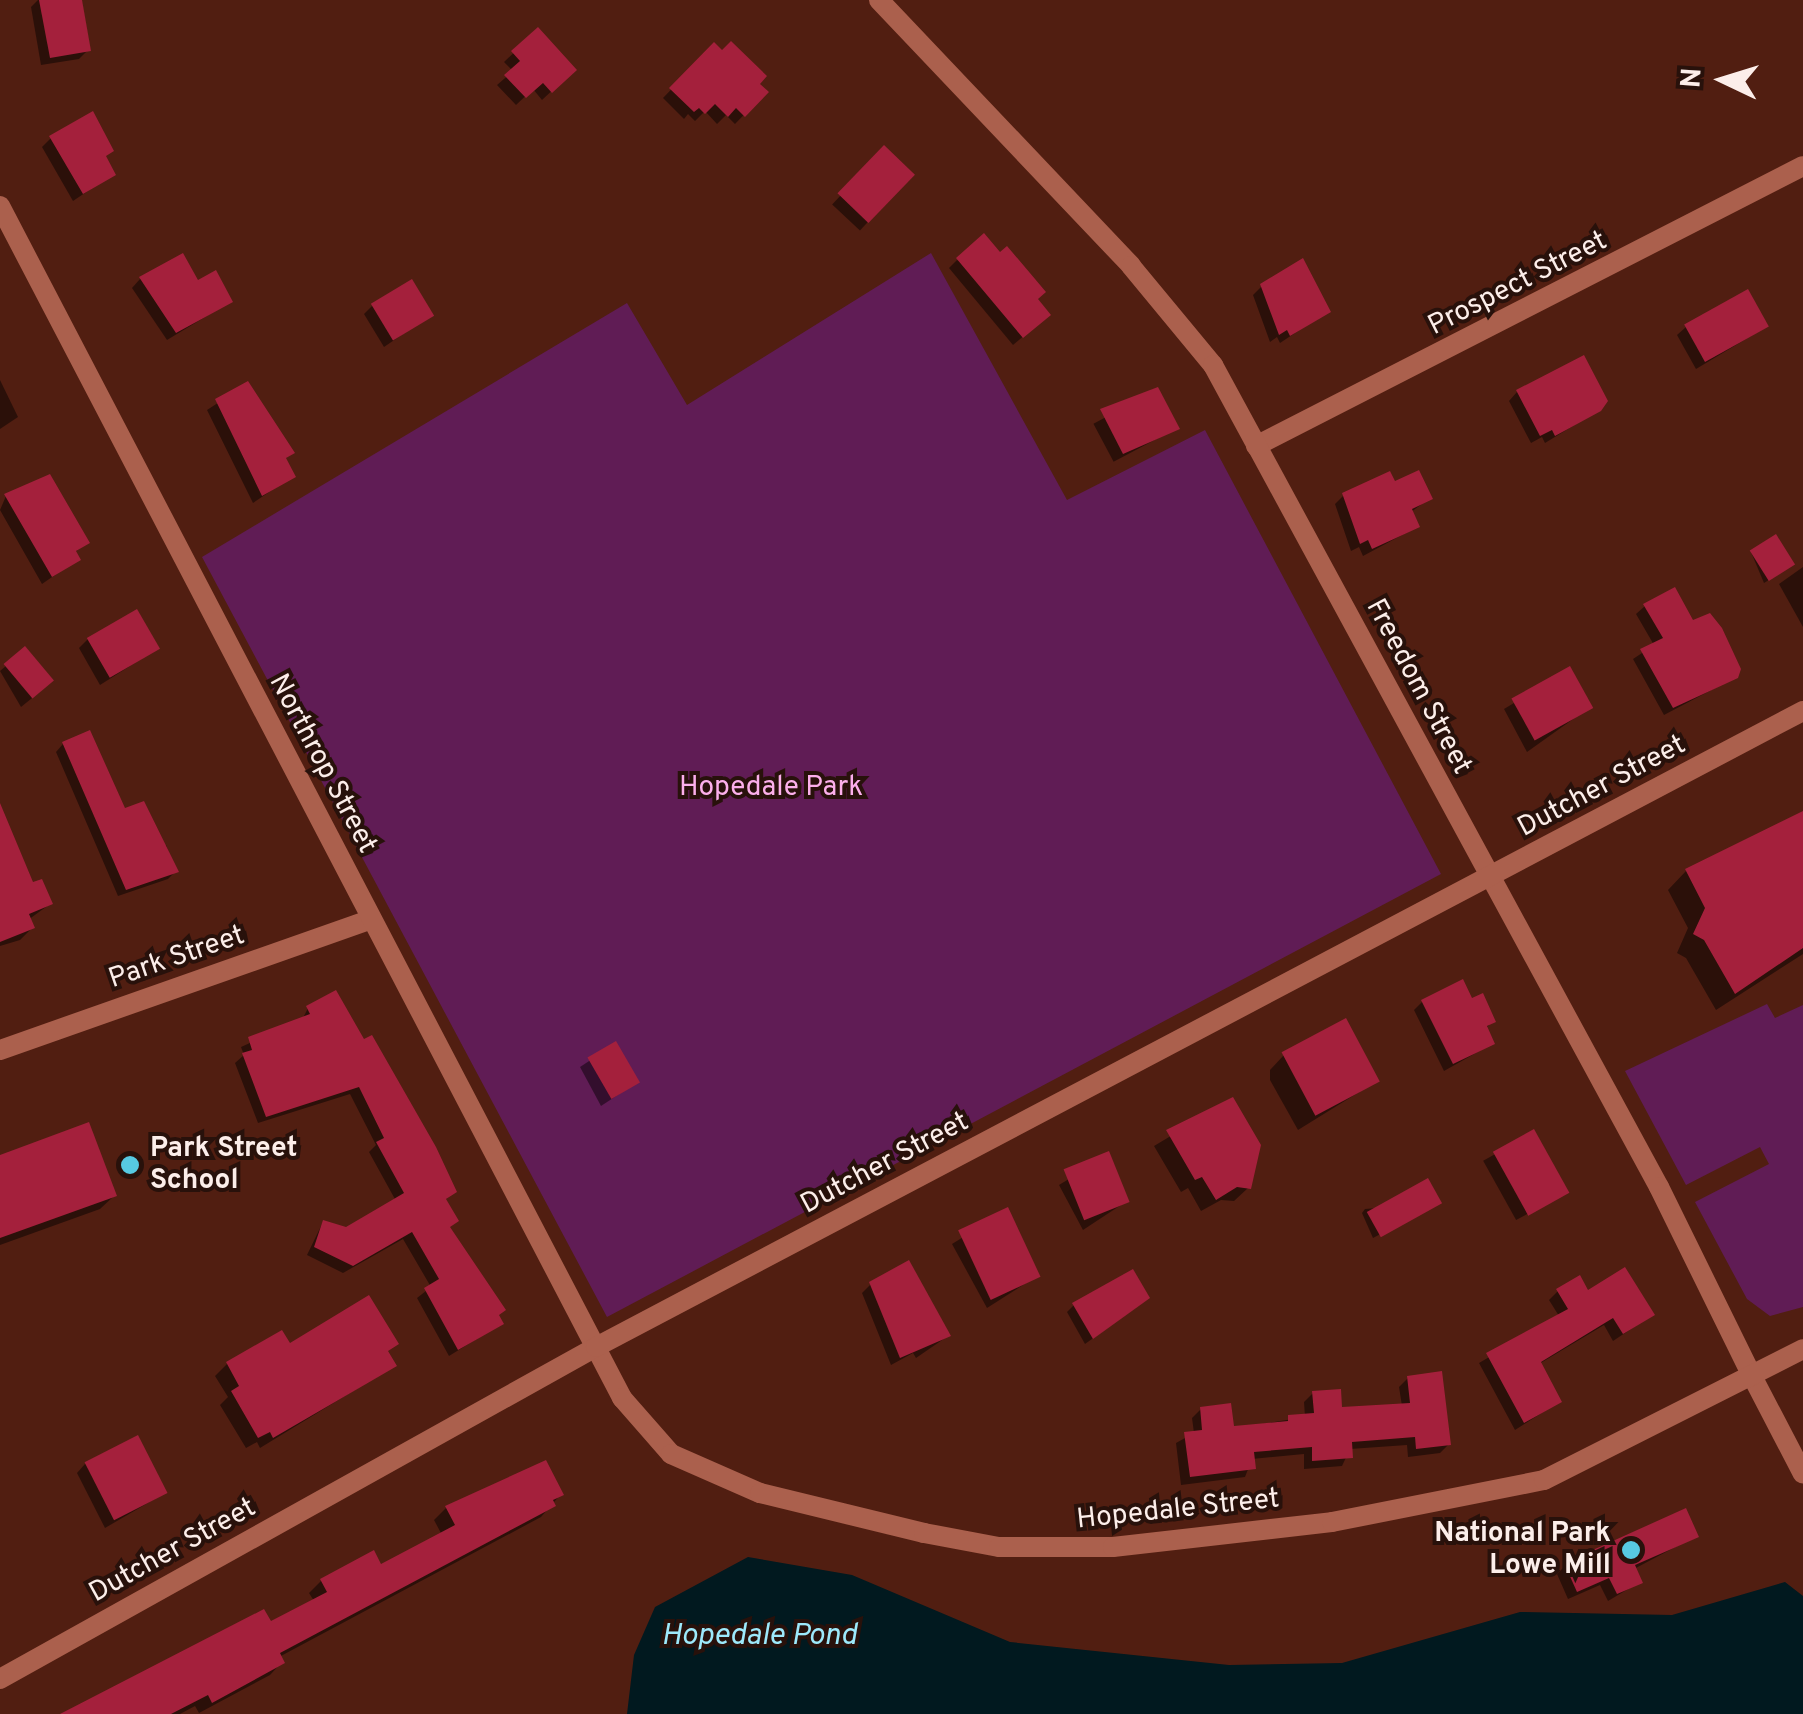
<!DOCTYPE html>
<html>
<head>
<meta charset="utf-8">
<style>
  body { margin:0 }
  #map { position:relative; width:1803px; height:1714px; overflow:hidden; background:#511e11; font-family:Overpass,sans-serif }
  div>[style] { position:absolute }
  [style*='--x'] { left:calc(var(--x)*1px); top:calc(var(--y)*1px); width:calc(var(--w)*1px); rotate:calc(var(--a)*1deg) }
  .green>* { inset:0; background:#601c55 }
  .water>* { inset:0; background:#01191f }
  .shadow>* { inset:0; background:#0007; transform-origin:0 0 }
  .building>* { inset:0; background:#a4203c; transform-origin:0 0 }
  .minor>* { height:20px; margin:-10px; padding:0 10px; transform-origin:10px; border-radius:10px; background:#ab604d }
  .tertiary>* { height:20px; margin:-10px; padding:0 10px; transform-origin:10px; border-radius:10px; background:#ab604d }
  .dots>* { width:28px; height:28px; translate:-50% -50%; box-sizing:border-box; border:5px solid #28110b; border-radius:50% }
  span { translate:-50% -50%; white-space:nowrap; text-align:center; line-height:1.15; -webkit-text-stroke:8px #28110b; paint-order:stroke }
  .street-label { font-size:28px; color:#fceeea }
  .park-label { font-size:28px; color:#fcafeb }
  .poi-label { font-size:28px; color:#fceeea; font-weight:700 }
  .left { translate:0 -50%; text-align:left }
  .right { translate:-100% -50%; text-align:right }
  .water-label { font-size:30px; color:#9de9fb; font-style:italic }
  .north { position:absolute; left:1673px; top:30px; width:100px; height:100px; -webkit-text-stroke:8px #28110b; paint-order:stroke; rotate:274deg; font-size:28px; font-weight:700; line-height:40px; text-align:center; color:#fceeea }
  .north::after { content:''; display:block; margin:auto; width:35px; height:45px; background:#fceeea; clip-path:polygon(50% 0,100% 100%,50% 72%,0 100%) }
</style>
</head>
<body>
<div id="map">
  <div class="green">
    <div style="clip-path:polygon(931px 253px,1067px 500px,1205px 430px,1441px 874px,607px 1317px,202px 557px,627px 303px,687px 405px)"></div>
    <div style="clip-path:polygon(1767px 1004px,1775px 1018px,1803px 1005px,1803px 1307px,1770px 1316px,1747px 1299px,1695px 1202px,1769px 1164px,1760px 1147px,1686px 1185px,1625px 1071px)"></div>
  </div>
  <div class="water">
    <div style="clip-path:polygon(748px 1557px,852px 1575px,1010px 1642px,1229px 1665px,1342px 1663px,1520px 1612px,1672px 1615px,1785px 1582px,1803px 1596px,1803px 1714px,627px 1714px,634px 1655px,655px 1607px)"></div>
  </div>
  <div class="shadow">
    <div style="clip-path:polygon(38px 0,80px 0,88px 50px,79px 59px,41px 65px,31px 7px)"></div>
    <div style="clip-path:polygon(538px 30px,574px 70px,542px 100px,533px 89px,516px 105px,497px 85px,513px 71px,504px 62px)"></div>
    <div style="clip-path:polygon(714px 45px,766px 92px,735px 124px,726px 115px,717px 124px,705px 111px,695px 121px,688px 114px,684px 119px,663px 98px)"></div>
    <div style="clip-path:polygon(51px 138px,104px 158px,113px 174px,73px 201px,42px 147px)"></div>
    <div style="left:884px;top:149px;width:38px;height:76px;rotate:43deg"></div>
    <div style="clip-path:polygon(957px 260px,1035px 299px,1039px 323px,1013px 345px,949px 268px)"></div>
    <div style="clip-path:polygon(140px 279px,197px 284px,230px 302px,167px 340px,132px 288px)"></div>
    <div style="clip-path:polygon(1262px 286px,1328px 311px,1280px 343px,1277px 337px,1270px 342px,1253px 295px)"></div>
    <div style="clip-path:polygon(373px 305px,431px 315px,384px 347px,364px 314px)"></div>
    <div style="clip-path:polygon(1686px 327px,1766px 327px,1696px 369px,1677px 335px)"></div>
    <div style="clip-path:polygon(0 380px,18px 417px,0 429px)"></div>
    <div style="clip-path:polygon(247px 384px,292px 452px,284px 460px,293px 476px,253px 503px,207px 410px)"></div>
    <div style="left:1157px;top:390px;width:43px;height:72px;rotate:62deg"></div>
    <div style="clip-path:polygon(1517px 392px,1599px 410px,1545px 443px,1542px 437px,1531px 443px,1509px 401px)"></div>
    <div style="clip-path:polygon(1393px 484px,1430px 498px,1411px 512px,1417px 527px,1363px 556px,1359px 547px,1351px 551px,1335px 504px,1344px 495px)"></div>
    <div style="clip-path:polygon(6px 496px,86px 543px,74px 553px,78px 559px,42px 584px,0 510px)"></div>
    <div style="clip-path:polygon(1751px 552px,1788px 568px,1764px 583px)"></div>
    <div style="clip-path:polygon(1803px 567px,1803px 627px,1779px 584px)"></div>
    <div style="clip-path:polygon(1645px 606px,1692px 623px,1736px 677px,1664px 715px,1633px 659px,1654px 645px,1636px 614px)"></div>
    <div style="clip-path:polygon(88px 639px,157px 649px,100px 685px,79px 648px)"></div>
    <div style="clip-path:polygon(25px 650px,42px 690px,21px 707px,0 671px)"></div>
    <div style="clip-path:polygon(1569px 670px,1590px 707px,1527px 752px,1504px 709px)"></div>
    <div style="clip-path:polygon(63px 744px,158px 848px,166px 845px,176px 871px,168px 879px,118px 896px,56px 752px)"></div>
    <div style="clip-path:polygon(0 809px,32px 885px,50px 904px,28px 920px,32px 928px,20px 940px,0 946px)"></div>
    <div style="clip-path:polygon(1803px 829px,1803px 954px,1716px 1010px,1686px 958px,1677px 953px,1688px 928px,1668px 890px,1686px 871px)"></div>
    <div style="clip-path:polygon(1471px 1001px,1493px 1021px,1485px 1029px,1492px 1044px,1444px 1071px,1414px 1010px,1422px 1002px)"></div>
    <div style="clip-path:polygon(308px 1008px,454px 1192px,444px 1201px,448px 1229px,501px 1324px,449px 1356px,417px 1298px,431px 1287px,403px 1239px,343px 1273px,307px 1255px,323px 1222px,346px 1230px,396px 1201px,369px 1152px,376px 1145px,350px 1094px,258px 1123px,235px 1063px,244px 1055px,241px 1047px,302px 1020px)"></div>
    <div style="clip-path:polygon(615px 1044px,636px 1083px,601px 1106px,580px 1067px)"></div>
    <div style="clip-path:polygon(1284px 1055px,1377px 1081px,1298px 1130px,1270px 1080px,1270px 1070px)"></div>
    <div style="clip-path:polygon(1231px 1100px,1248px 1188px,1234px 1201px,1221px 1200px,1201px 1211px,1188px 1188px,1181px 1192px,1154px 1146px)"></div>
    <div style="left:1533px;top:1133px;width:68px;height:57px;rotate:61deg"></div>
    <div style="clip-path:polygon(1108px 1155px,1127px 1201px,1083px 1230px,1059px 1185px)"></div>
    <div style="clip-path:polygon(0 1157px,114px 1196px,100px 1209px,0 1245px)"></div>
    <div style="clip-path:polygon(1439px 1203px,1373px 1238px,1362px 1213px,1365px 1209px)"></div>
    <div style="clip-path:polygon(1007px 1210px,1037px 1276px,987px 1308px,952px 1244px)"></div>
    <div style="clip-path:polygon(871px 1284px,948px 1336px,916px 1358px,913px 1353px,891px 1365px,862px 1293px)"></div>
    <div style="clip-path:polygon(1558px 1291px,1588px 1293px,1652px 1315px,1613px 1341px,1604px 1325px,1539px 1364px,1559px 1402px,1515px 1430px,1479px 1363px,1559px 1316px,1549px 1300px)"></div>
    <div style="clip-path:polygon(1074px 1305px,1139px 1305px,1085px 1344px,1067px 1312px)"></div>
    <div style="clip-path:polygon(289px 1347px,386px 1353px,394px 1366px,260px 1448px,257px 1442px,246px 1448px,220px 1405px,228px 1397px,215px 1376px,227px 1364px)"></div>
    <div style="clip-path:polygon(1408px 1378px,1449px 1444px,1440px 1453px,1408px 1457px,1407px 1445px,1350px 1449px,1342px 1466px,1304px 1469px,1304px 1454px,1252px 1459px,1245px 1477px,1181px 1485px,1176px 1443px,1194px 1433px,1192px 1418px,1201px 1409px,1232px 1429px,1305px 1417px,1304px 1402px,1313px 1393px,1340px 1410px,1402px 1406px,1399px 1387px)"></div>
    <div style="clip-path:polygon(85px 1464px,165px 1493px,105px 1528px,77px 1473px)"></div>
    <div style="clip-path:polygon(561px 1494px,541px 1517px,279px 1657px,282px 1662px,270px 1675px,199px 1713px,195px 1706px,180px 1714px,65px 1714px,270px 1624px,314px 1601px,309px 1593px,321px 1581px,380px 1568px,442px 1535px,434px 1520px,446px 1508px)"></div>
    <div style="clip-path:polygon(1696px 1536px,1634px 1569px,1640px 1582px,1608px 1601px,1600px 1585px,1568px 1599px,1557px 1574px,1566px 1565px)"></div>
  </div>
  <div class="building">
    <div style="clip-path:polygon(39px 0,82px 0,91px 51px,50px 58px)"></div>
    <div style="clip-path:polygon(538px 27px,577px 70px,552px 93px,543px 83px,526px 98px,504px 75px,520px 61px,511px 51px)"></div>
    <div style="clip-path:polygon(731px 41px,767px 76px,760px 84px,769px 92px,745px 117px,736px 108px,728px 117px,715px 104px,705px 114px,699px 108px,694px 112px,669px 88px,714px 42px,722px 50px)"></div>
    <div style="clip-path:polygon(93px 111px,114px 151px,106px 156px,116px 175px,83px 194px,49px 136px)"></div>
    <div style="left:884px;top:145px;width:43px;height:67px;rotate:44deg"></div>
    <div style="clip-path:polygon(984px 233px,1000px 252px,1007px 246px,1046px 292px,1038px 299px,1051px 315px,1023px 338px,956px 258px)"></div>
    <div style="clip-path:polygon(183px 253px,198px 280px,216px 270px,233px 302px,176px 333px,139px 277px)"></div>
    <div style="clip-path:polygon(1303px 258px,1331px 312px,1290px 336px,1287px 330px,1279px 335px,1260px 284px)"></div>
    <div style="left:412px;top:279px;width:43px;height:48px;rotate:59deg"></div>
    <div style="left:1748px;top:289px;width:43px;height:73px;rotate:61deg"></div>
    <div style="clip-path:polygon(1584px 355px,1608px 401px,1601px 411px,1555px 436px,1552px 430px,1540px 436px,1516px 390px)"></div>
    <div style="clip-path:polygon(248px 381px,295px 453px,286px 458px,296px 477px,262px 496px,215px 399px)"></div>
    <div style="clip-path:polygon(1158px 387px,1180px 429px,1123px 454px,1100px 409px)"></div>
    <div style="clip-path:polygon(1419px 470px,1433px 499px,1412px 509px,1420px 527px,1372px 549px,1368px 540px,1360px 544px,1342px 493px,1390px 471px,1395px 481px)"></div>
    <div style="clip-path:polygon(50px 474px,90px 543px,76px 551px,81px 560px,52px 577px,4px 494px)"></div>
    <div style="left:1776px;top:534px;width:36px;height:31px;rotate:58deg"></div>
    <div style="clip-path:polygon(1675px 587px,1693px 620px,1710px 613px,1722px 628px,1741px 669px,1738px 678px,1673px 708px,1640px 649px,1663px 638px,1643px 604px)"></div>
    <div style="left:137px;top:609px;width:46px;height:58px;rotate:60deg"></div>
    <div style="left:25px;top:646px;width:45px;height:28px;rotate:50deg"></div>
    <div style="left:1570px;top:666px;width:48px;height:67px;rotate:61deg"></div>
    <div style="clip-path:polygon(90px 730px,125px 808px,144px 801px,179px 872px,126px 890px,62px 742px)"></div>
    <div style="clip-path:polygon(0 803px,33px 882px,42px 879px,53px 904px,29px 914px,35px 928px,0 942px)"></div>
    <div style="clip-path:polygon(1803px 811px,1803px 948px,1735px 994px,1704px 940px,1693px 934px,1705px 908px,1685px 869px)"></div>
    <div style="clip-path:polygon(1463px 979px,1472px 998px,1483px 993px,1496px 1022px,1487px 1026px,1495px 1044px,1453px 1064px,1421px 1000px)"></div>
    <div style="clip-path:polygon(336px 990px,364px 1039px,372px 1035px,436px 1147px,457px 1192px,446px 1199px,459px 1221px,450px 1227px,506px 1310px,499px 1315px,504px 1324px,458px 1350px,424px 1288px,439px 1279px,412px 1232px,353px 1266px,314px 1247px,323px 1220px,346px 1227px,404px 1193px,376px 1142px,384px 1138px,359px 1087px,266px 1117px,242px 1053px,252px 1050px,248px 1037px,310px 1014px,306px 1006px)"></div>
    <div style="left:1346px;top:1018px;width:72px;height:73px;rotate:62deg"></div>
    <div style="left:616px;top:1041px;width:48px;height:33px;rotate:60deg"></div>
    <div style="clip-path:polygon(1233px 1097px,1261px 1145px,1251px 1189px,1237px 1187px,1216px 1200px,1202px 1177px,1195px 1180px,1166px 1130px)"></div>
    <div style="clip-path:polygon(89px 1122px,117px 1196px,0 1238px,0 1155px)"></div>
    <div style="left:1534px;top:1129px;width:73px;height:47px;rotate:61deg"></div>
    <div style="left:1109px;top:1151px;width:55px;height:49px;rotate:68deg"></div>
    <div style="left:1428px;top:1178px;width:29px;height:70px;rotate:61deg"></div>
    <div style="left:1008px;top:1207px;width:77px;height:55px;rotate:65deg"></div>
    <div style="clip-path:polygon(909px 1260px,951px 1336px,900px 1358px,869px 1282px)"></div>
    <div style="clip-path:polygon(1625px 1267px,1655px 1315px,1623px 1334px,1613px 1318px,1541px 1362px,1562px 1402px,1524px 1423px,1486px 1353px,1568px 1309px,1556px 1289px,1580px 1275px,1588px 1290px)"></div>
    <div style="clip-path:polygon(1133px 1269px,1150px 1298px,1093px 1339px,1072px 1303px)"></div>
    <div style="clip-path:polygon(369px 1295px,399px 1344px,388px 1351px,397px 1366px,273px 1438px,270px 1432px,258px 1438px,231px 1391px,239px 1386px,226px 1362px,282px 1330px,290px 1343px)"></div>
    <div style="clip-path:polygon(1442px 1371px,1451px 1445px,1416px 1449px,1415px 1437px,1352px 1442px,1353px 1458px,1312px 1461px,1312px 1447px,1254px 1452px,1256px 1469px,1190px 1477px,1184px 1432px,1202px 1430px,1200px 1407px,1231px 1403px,1234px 1426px,1288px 1421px,1288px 1415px,1314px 1413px,1312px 1391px,1341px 1389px,1342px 1407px,1410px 1403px,1407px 1376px)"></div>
    <div style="left:138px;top:1435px;width:65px;height:60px;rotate:63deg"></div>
    <div style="clip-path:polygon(546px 1460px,564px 1495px,553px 1500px,556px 1506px,280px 1653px,285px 1663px,212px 1703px,208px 1695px,171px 1714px,60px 1714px,264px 1609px,271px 1621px,327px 1592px,320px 1579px,374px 1550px,381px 1564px,455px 1525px,445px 1506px)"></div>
    <div style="clip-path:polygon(1686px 1508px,1699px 1537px,1635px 1565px,1643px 1583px,1617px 1594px,1609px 1578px,1577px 1592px,1564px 1563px)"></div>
  </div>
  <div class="minor">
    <div style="--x:1256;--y:446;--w:614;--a:-27.11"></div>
    <div style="--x:0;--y:1050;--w:394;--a:-19.4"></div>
    <div style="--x:1752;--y:1376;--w:110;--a:62.5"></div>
  </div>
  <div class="tertiary">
    <div style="--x:879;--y:0;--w:366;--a:46.5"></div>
    <div style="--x:1131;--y:266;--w:129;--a:50.4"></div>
    <div style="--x:1213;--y:365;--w:935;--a:61.52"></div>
    <div style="--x:1659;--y:1187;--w:211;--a:63.8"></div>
    <div style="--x:0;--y:206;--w:1345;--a:62.44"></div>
    <div style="--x:622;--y:1398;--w:74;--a:48.8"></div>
    <div style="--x:671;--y:1454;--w:97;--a:23.7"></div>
    <div style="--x:760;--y:1493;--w:169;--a:13.7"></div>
    <div style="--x:924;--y:1533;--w:76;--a:10.6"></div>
    <div style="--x:999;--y:1547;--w:114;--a:0"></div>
    <div style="--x:1113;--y:1547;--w:220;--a:-6.5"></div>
    <div style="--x:1332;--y:1522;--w:216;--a:-11.2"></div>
    <div style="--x:1544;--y:1480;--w:290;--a:-26.8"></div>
    <div style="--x:0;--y:1679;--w:682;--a:-29.12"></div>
    <div style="--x:596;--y:1347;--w:1364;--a:-27.79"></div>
  </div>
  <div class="dots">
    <div style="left:130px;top:1165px;background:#57c9e2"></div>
    <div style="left:1631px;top:1550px;background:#57c9e2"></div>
  </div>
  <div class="street-label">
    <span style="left:1518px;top:284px;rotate:-27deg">Prospect Street</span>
    <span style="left:1418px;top:687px;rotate:62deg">Freedom Street</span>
    <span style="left:322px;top:764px;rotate:62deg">Northrop Street</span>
    <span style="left:1602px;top:787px;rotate:-28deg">Dutcher Street</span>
    <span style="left:177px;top:958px;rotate:-19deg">Park Street</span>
    <span style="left:885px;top:1164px;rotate:-28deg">Dutcher Street</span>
    <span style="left:1178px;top:1510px;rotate:-6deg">Hopedale Street</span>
    <span style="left:173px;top:1551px;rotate:-29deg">Dutcher Street</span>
  </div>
  <div class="park-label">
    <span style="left:771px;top:788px">Hopedale Park</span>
  </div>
  <div class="poi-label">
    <span class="left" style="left:150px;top:1165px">Park Street<br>School</span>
    <span class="right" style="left:1611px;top:1550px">National Park<br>Lowe Mill</span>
  </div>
  <div class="water-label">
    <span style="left:759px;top:1637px">Hopedale Pond</span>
  </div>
  <div class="north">N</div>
</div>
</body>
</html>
